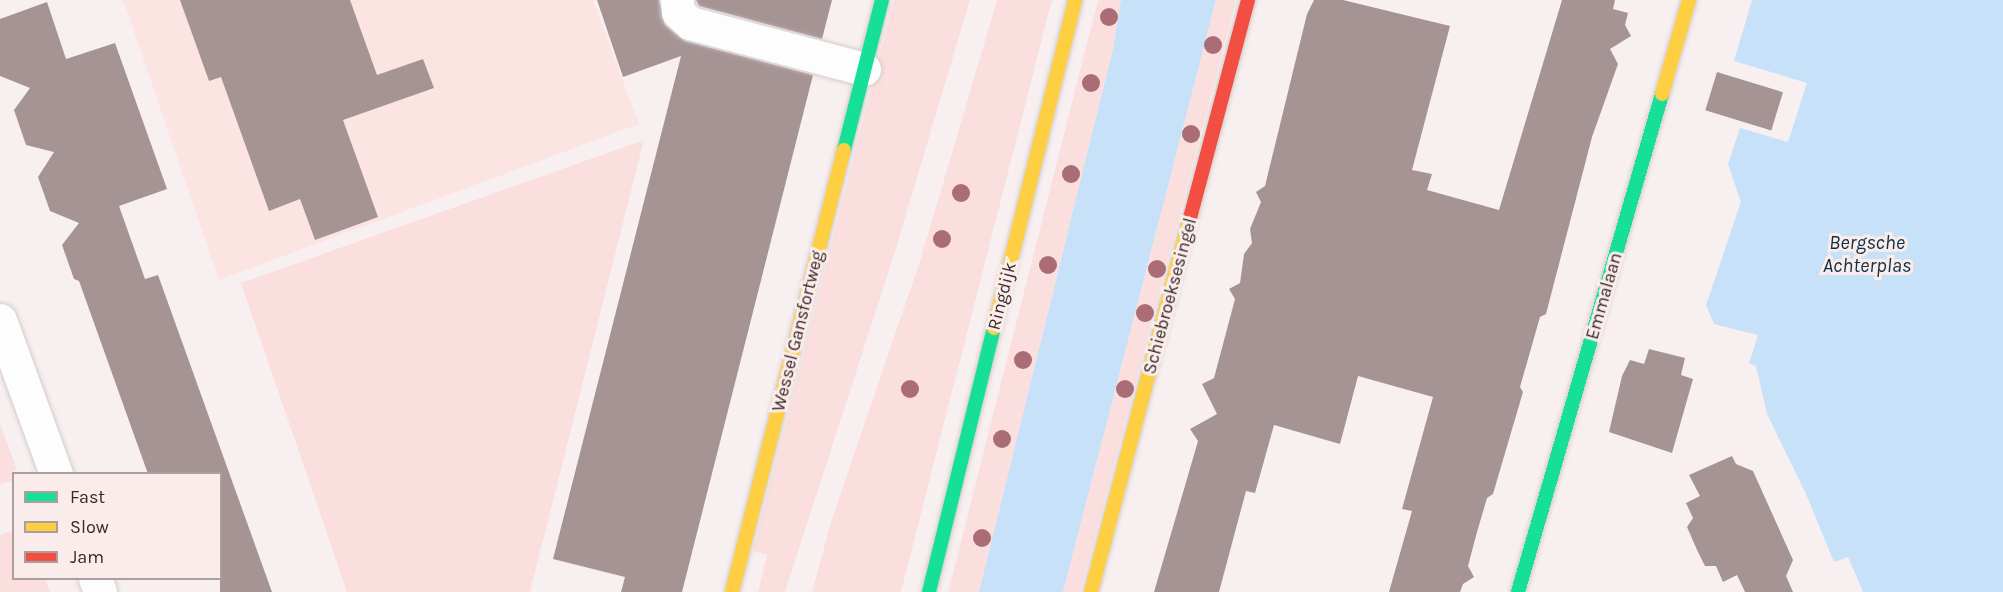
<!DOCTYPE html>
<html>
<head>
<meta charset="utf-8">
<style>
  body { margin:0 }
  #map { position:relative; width:2003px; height:592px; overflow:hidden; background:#f8f0f0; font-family:Karla,sans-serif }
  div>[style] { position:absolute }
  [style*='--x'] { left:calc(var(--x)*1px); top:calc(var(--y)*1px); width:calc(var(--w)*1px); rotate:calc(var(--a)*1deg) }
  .built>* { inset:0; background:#fce4e3 }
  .green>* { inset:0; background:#fbdfde }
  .water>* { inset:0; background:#c6e1f8 }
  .building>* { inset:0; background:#a69495; transform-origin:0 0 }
  .roads { filter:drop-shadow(0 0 2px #d5cbcb) drop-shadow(0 0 2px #d5cbcb) }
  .street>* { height:33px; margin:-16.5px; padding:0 16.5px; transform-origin:16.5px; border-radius:16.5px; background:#fefdfd }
  .fast>* { height:14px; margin:-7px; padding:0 7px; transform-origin:7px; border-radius:7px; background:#16e098 }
  .slow>* { height:14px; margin:-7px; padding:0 7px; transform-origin:7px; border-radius:7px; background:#ffcf43 }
  .jam>* { height:14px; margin:-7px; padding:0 7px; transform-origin:7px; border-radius:7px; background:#f24e42 }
  .trees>* { width:18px; height:18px; margin:-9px; border-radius:50%; background:#aa6c77 }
  span { translate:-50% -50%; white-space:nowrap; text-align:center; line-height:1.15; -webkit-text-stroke:6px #fbecec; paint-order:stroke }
  .street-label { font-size:18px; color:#362928 }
  .water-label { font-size:20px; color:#0f2f45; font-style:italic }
  .legend { position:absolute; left:12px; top:472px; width:210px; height:108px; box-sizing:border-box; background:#fbecec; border:2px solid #ac9e9e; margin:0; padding:8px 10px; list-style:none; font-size:18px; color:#362928 }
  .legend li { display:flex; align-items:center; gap:12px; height:30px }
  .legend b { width:30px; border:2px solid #ac9e9e }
</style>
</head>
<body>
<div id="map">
  <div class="built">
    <div style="clip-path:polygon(123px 0,593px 0,639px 124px,219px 280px)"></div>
  </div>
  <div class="green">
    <div style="clip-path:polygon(894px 0,970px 0,894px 255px,785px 592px,758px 592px,767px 555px,753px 551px)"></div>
    <div style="clip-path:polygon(997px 0,1052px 0,901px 592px,812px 592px,831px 522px,921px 258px)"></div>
    <div style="clip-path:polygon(1098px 0,1121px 0,1113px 49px,979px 592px,948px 592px)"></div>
    <div style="clip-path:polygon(1216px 0,1236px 0,1080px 592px,1063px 592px)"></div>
    <div style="clip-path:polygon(644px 140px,530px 592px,347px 592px,241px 283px)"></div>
    <div style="clip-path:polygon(0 423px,17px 470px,13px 471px,13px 480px,0 485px)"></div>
    <div style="clip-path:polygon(13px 530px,14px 578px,45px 579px,50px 592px,0 592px,0 535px)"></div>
  </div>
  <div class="water">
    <div style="clip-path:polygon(1121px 0,1216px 0,1063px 592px,979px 592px,1113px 49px)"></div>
    <div style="clip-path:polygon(1752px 0,2003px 0,2003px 592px,1863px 592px,1848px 557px,1834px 562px,1806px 494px,1767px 414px,1756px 366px,1749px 363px,1758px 335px,1714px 324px,1706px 305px,1741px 202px,1728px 164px,1740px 128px,1788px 142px,1807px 83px,1734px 61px)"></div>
  </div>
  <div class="building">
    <div style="clip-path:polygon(180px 0,350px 0,377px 75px,423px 59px,434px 88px,343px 120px,378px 217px,315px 240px,300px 199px,269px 211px,221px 77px,209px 81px)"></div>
    <div style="clip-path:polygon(597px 0,659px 0,665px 25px,685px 41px,813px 75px,682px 592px,621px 592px,625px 577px,553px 559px,681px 56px,623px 77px)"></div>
    <div style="clip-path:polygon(696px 0,832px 0,822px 39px,699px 6px)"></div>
    <div style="clip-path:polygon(1314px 0,1343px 0,1450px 26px,1412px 170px,1432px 174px,1427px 190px,1499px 210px,1562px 0,1615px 0,1613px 9px,1628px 13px,1625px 25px,1631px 36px,1610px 49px,1618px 64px,1592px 137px,1546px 314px,1540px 317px,1520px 387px,1523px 392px,1493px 494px,1487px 498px,1477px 532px,1468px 566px,1474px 577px,1463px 584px,1460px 592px,1389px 592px,1412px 511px,1402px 509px,1433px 397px,1358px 376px,1340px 444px,1274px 425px,1255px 493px,1246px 491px,1219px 592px,1154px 592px,1198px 441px,1190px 429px,1217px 414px,1202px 384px,1214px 378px,1235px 299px,1229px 289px,1240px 283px,1244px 254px,1252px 243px,1250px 229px,1261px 202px,1256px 192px,1265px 186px,1307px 14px)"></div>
    <div style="clip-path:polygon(47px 2px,66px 59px,115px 43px,167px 189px,119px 206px,145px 279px,158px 275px,272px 592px,220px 592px,220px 474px,148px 474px,79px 281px,74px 279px,62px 245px,79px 223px,50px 211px,38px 177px,54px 152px,26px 145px,14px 110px,30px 88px,0 76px,0 19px)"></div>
    <div style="left:1717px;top:72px;width:69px;height:40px;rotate:17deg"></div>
    <div style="clip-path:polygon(1649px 349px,1685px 358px,1681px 375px,1693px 379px,1672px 453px,1609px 432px,1622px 376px,1630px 360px,1644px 364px)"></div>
    <div style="clip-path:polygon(1732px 456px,1736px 464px,1753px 471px,1793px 560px,1786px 576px,1793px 592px,1745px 592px,1737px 575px,1723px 582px,1716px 566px,1705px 566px,1697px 550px,1687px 527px,1693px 518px,1686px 503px,1700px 496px,1689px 475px)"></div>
  </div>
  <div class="roads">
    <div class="street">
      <div style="--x:677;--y:0;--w:12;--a:85"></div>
      <div style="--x:678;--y:12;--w:16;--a:43"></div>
      <div style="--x:690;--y:23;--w:180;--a:14.8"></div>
      <div style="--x:0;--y:320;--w:164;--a:70"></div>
      <div style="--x:95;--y:578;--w:15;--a:70"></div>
    </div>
    <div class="fast">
      <div style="--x:844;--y:150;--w:155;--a:-75.8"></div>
      <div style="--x:929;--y:592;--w:272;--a:-76.2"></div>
      <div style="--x:1518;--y:592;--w:518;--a:-73.87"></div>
    </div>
    <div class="slow">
      <div style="--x:1662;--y:94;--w:98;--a:-74"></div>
      <div style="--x:994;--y:328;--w:338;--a:-76.1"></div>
      <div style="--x:732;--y:592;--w:456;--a:-75.8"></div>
      <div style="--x:1091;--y:592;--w:387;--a:-75.2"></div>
    </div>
    <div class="jam">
      <div style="--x:1190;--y:218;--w:226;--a:-75.1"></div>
    </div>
  </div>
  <div class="trees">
    <div style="left:1109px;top:17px"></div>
    <div style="left:1213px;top:45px"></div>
    <div style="left:1091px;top:83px"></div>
    <div style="left:1191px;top:134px"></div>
    <div style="left:1071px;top:174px"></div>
    <div style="left:961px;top:193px"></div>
    <div style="left:942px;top:239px"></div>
    <div style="left:1048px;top:265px"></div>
    <div style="left:1157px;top:269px"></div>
    <div style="left:1145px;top:313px"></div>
    <div style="left:1023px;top:360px"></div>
    <div style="left:910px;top:389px"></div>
    <div style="left:1125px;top:389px"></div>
    <div style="left:1002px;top:439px"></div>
    <div style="left:982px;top:538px"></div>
  </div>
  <div class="street-label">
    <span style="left:1002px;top:296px;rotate:-76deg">Ringdijk</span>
    <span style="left:1170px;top:296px;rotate:-75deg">Schiebroeksesingel</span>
    <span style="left:1604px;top:296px;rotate:-74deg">Emmalaan</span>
    <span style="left:798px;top:331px;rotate:-76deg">Wessel Gansfortweg</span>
  </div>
  <div class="water-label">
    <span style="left:1867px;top:254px">Bergsche<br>Achterplas</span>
  </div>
  <ul class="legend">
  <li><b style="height:8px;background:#16e098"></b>Fast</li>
  <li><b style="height:8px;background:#ffcf43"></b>Slow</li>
  <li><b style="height:8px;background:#f24e42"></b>Jam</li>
  </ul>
</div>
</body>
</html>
